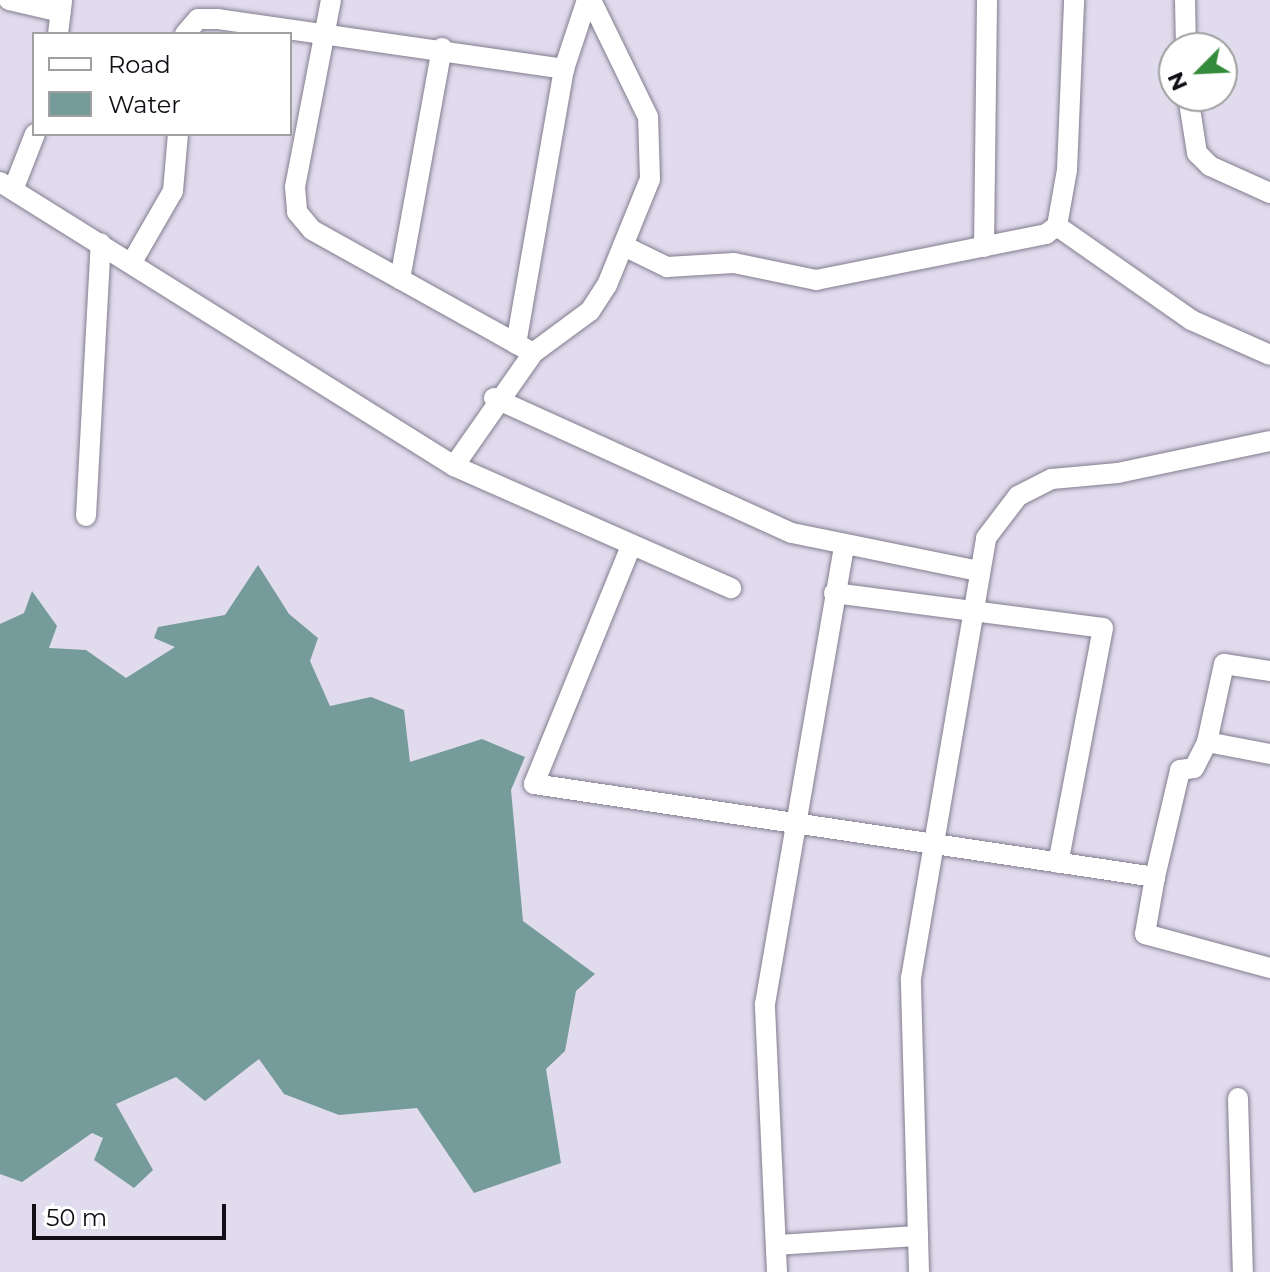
<!DOCTYPE html>
<html>
<head>
<meta charset="utf-8">
<style>
  body { margin:0 }
  #map { position:relative; width:1270px; height:1272px; overflow:hidden; background:#e0dbed; font-family:Montserrat,sans-serif }
  div>[style] { position:absolute }
  [style*='--x'] { left:calc(var(--x)*1px); top:calc(var(--y)*1px); width:calc(var(--w)*1px); rotate:calc(var(--a)*1deg) }
  .water>* { inset:0; background:#759b9b }
  .roads { filter:drop-shadow(0 0 2px #827d8e) drop-shadow(0 0 2px #827d8e) }
  .minor>* { height:20px; margin:-10px; padding:0 10px; transform-origin:10px; border-radius:10px; background:#fff }
  span { translate:-50% -50%; white-space:nowrap; text-align:center; line-height:1.15; -webkit-text-stroke:8px #fff; paint-order:stroke }
  .legend { position:absolute; left:32px; top:32px; width:260px; height:104px; box-sizing:border-box; background:#fff; border:2px solid #a09fa1; margin:0; padding:10px 14px; list-style:none; font-size:24px; color:#110f15 }
  .legend li { display:flex; align-items:center; gap:16px; height:40px }
  .legend b { width:40px; border:2px solid #a09fa1 }
  .north { position:absolute; left:1158px; top:32px; width:80px; height:80px; box-sizing:border-box; background:#fff; border:2px solid #a09fa1; border-radius:50%; rotate:246deg; font-size:22px; font-weight:700; line-height:32px; text-align:center; color:#110f15 }
  .north::after { content:''; display:block; margin:auto; width:28px; height:36px; background:#338b3b; clip-path:polygon(50% 0,100% 100%,50% 72%,0 100%) }
  .scale { position:absolute; left:32px; top:1204px; width:194px; height:36px; box-sizing:border-box; border:4px solid #110f15; border-top:0; padding-left:10px; font-size:24px; line-height:28px; white-space:nowrap; color:#110f15; -webkit-text-stroke:6px #fff; paint-order:stroke }
</style>
</head>
<body>
<div id="map">
  <div class="water">
    <div style="clip-path:polygon(258px 565px,289px 614px,318px 638px,310px 661px,330px 706px,371px 697px,404px 710px,410px 762px,482px 739px,525px 757px,511px 790px,523px 921px,595px 974px,576px 991px,565px 1051px,546px 1069px,561px 1163px,474px 1193px,417px 1108px,339px 1115px,284px 1094px,259px 1059px,205px 1101px,176px 1077px,116px 1104px,153px 1170px,134px 1188px,94px 1160px,103px 1138px,92px 1133px,22px 1182px,0 1174px,0 624px,24px 613px,32px 591px,57px 626px,49px 648px,86px 650px,126px 678px,175px 647px,154px 638px,158px 627px,225px 615px)"></div>
  </div>
  <div class="roads">
    <div class="minor">
      <div style="--x:9;--y:0;--w:53;--a:13"></div>
      <div style="--x:331;--y:0;--w:190;--a:100.9"></div>
      <div style="--x:295;--y:187;--w:25;--a:85"></div>
      <div style="--x:297;--y:212;--w:23;--a:50"></div>
      <div style="--x:312;--y:230;--w:253;--a:29.1"></div>
      <div style="--x:1185;--y:0;--w:48;--a:88.8"></div>
      <div style="--x:58;--y:34;--w:34;--a:-83"></div>
      <div style="--x:185;--y:34;--w:20;--a:-49"></div>
      <div style="--x:198;--y:19;--w:20;--a:0"></div>
      <div style="--x:218;--y:19;--w:350;--a:8.2"></div>
      <div style="--x:1188;--y:96;--w:58;--a:81"></div>
      <div style="--x:1197;--y:153;--w:18;--a:45"></div>
      <div style="--x:1210;--y:166;--w:66;--a:24.2"></div>
      <div style="--x:0;--y:182;--w:536;--a:32.03"></div>
      <div style="--x:454;--y:466;--w:303;--a:23.8"></div>
      <div style="--x:13;--y:190;--w:60;--a:-68.6"></div>
      <div style="--x:1057;--y:226;--w:164;--a:35"></div>
      <div style="--x:1191;--y:320;--w:86;--a:23.9"></div>
      <div style="--x:626;--y:247;--w:46;--a:26"></div>
      <div style="--x:667;--y:267;--w:67;--a:-3.4"></div>
      <div style="--x:734;--y:263;--w:84;--a:11.7"></div>
      <div style="--x:816;--y:280;--w:235;--a:-11.3"></div>
      <div style="--x:1046;--y:234;--w:14;--a:-36"></div>
      <div style="--x:1057;--y:226;--w:57;--a:-79.9"></div>
      <div style="--x:1067;--y:170;--w:170;--a:-87.6"></div>
      <div style="--x:984;--y:247;--w:247;--a:-89.3"></div>
      <div style="--x:132;--y:262;--w:82;--a:-60"></div>
      <div style="--x:173;--y:191;--w:57;--a:-85"></div>
      <div style="--x:400;--y:279;--w:235;--a:-79.7"></div>
      <div style="--x:516;--y:344;--w:279;--a:-80.1"></div>
      <div style="--x:564;--y:69;--w:73;--a:-71.6"></div>
      <div style="--x:494;--y:398;--w:327;--a:24.4"></div>
      <div style="--x:792;--y:533;--w:191;--a:11.5"></div>
      <div style="--x:454;--y:466;--w:138;--a:-55"></div>
      <div style="--x:533;--y:353;--w:71;--a:-36.4"></div>
      <div style="--x:590;--y:311;--w:31;--a:-57"></div>
      <div style="--x:607;--y:285;--w:114;--a:-67.9"></div>
      <div style="--x:650;--y:179;--w:62;--a:-91.8"></div>
      <div style="--x:648;--y:117;--w:130;--a:-116"></div>
      <div style="--x:86;--y:516;--w:273;--a:-86.9"></div>
      <div style="--x:631;--y:546;--w:257;--a:112.2"></div>
      <div style="--x:534;--y:784;--w:628;--a:8.52"></div>
      <div style="--x:1155;--y:877;--w:58;--a:100"></div>
      <div style="--x:1145;--y:934;--w:130;--a:15.2"></div>
      <div style="--x:834;--y:593;--w:271;--a:7.4"></div>
      <div style="--x:1103;--y:628;--w:239;--a:100.8"></div>
      <div style="--x:1207;--y:742;--w:64;--a:10.8"></div>
      <div style="--x:1155;--y:877;--w:110;--a:-76.8"></div>
      <div style="--x:1180;--y:770;--w:14;--a:-8"></div>
      <div style="--x:1194;--y:768;--w:29;--a:-63"></div>
      <div style="--x:1207;--y:742;--w:80;--a:-77.7"></div>
      <div style="--x:1224;--y:664;--w:47;--a:8.7"></div>
      <div style="--x:1238;--y:1098;--w:174;--a:88.4"></div>
      <div style="--x:777;--y:1245;--w:141;--a:-3.7"></div>
      <div style="--x:777;--y:1272;--w:268;--a:-92.6"></div>
      <div style="--x:765;--y:1004;--w:465;--a:-80.2"></div>
      <div style="--x:919;--y:1272;--w:294;--a:-91.6"></div>
      <div style="--x:911;--y:978;--w:446;--a:-80.3"></div>
      <div style="--x:986;--y:538;--w:53;--a:-52.7"></div>
      <div style="--x:1018;--y:496;--w:38;--a:-27"></div>
      <div style="--x:1052;--y:479;--w:66;--a:-5.2"></div>
      <div style="--x:1118;--y:473;--w:155;--a:-11.9"></div>
    </div>
  </div>
  <ul class="legend">
  <li><b style="height:10px;background:#fff"></b>Road</li>
  <li><b style="height:22px;background:#759b9b"></b>Water</li>
  </ul>
  <div class="north">N</div>
  <div class="scale">50 m</div>
</div>
</body>
</html>
